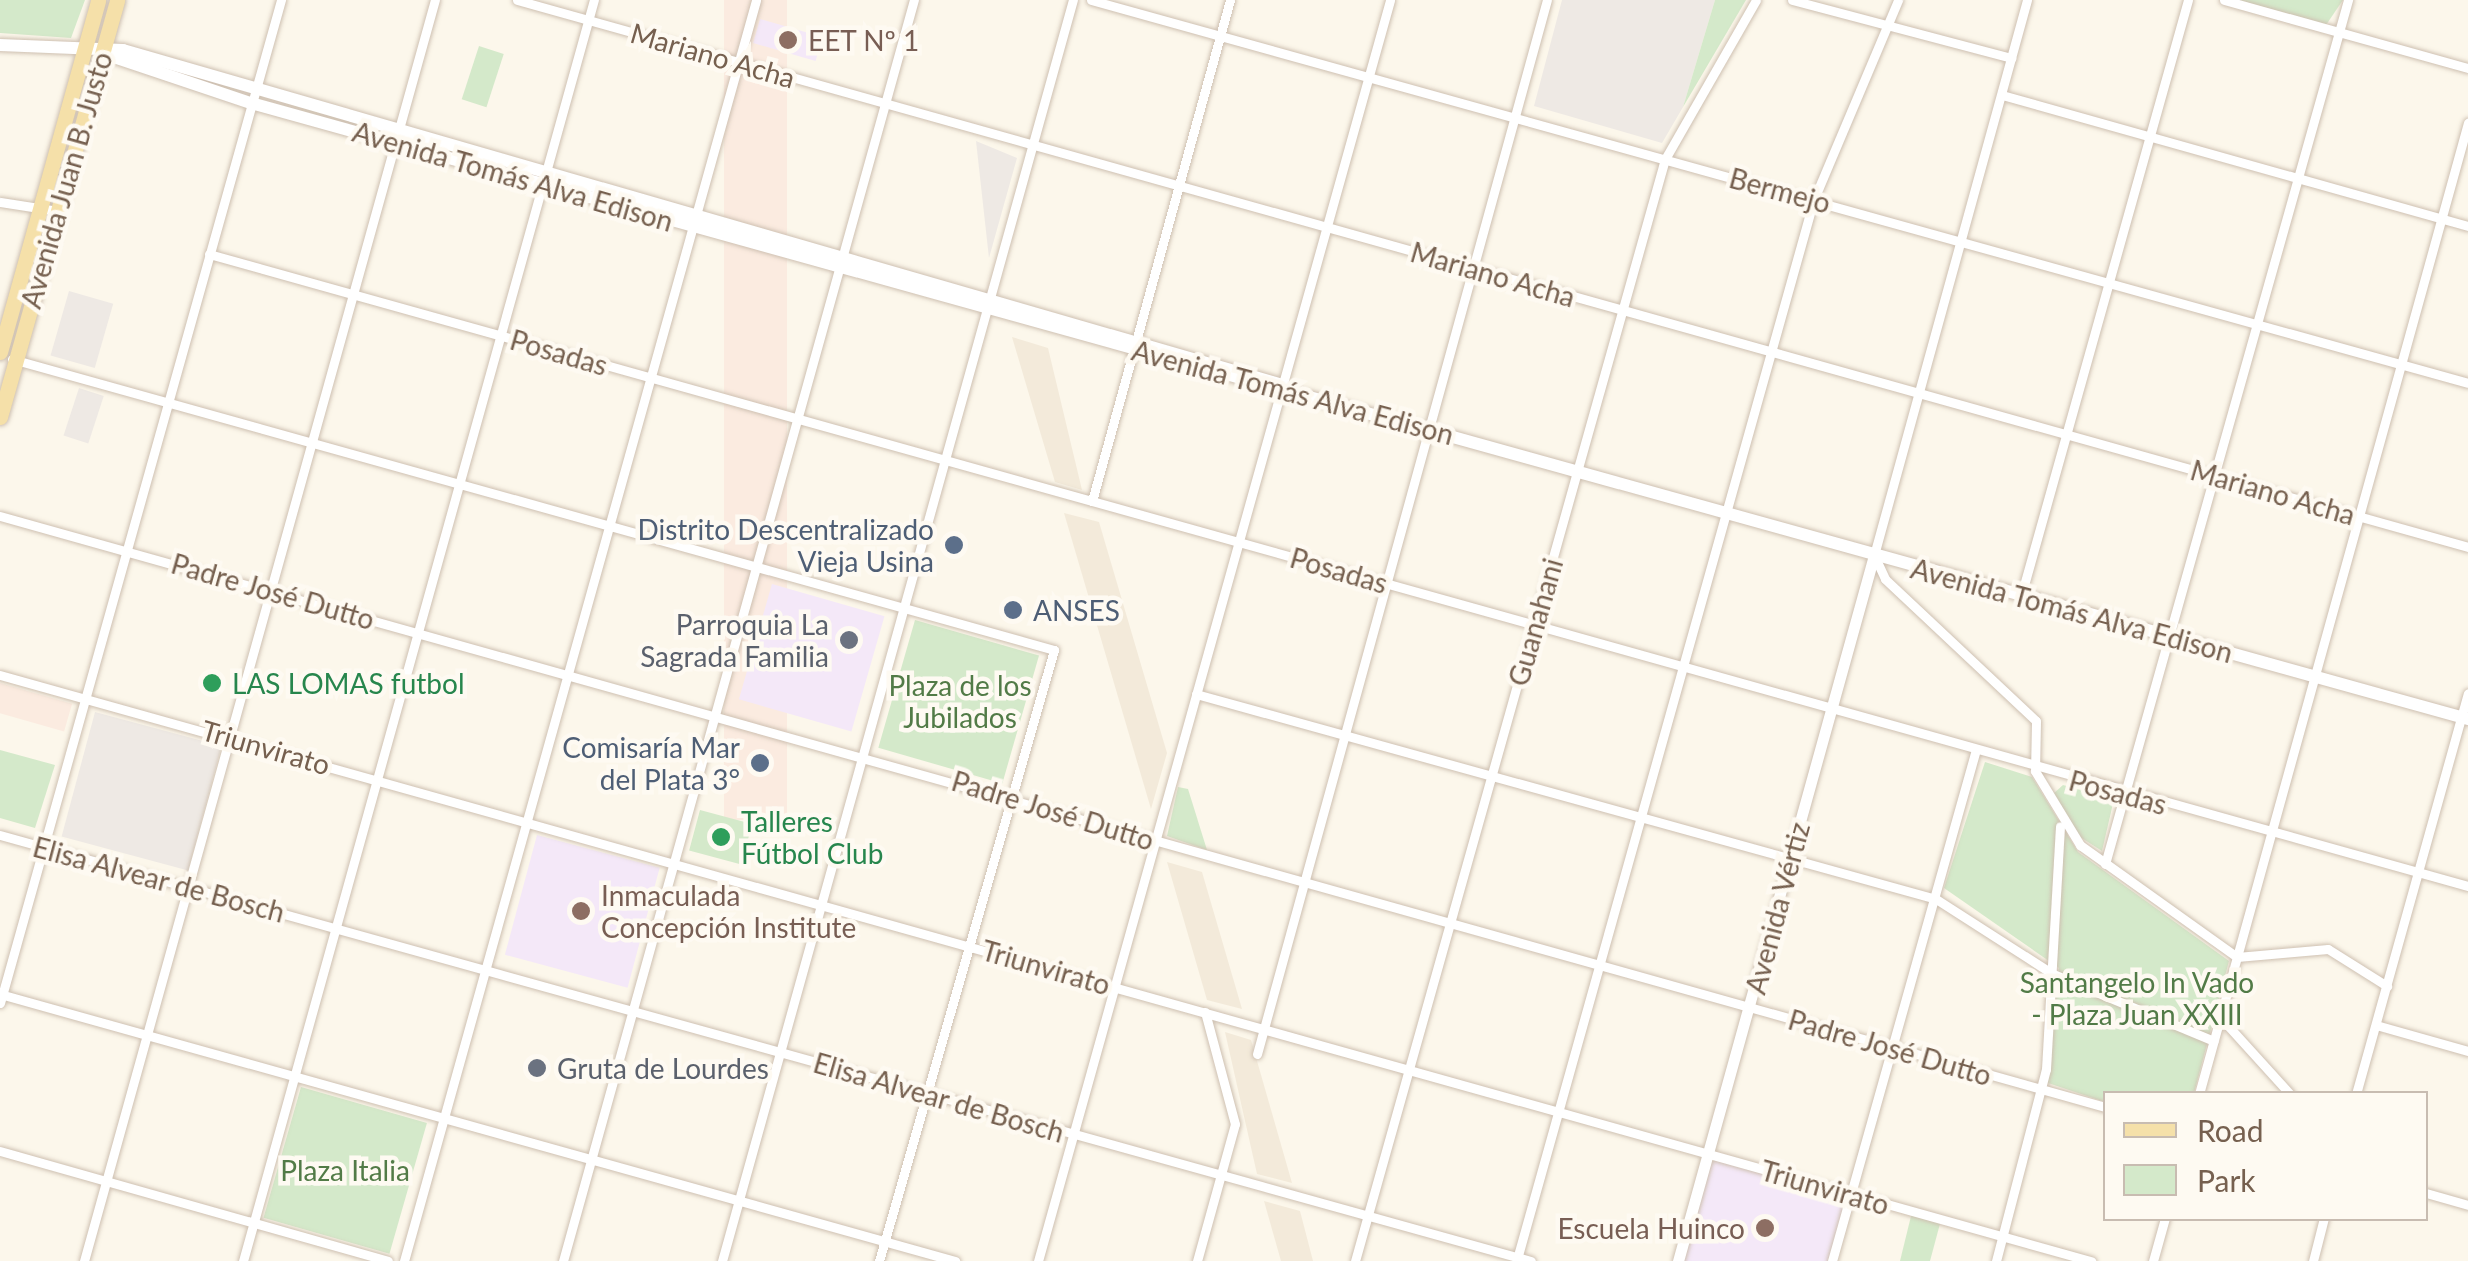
<!DOCTYPE html>
<html>
<head>
<meta charset="utf-8">
<style>
  body { margin:0 }
  #map { position:relative; width:2468px; height:1261px; overflow:hidden; background:#fcf7eb; font-family:Lato,sans-serif }
  div>[style] { position:absolute }
  [style*='--x'] { left:calc(var(--x)*1px); top:calc(var(--y)*1px); width:calc(var(--w)*1px); rotate:calc(var(--a)*1deg) }
  .residential>* { inset:0; background:#f3eada }
  .commercial>* { inset:0; background:#fbebe0; transform-origin:0 0 }
  .industrial>* { inset:0; background:#eee9e4; transform-origin:0 0 }
  .education>* { inset:0; background:#f4e8f8; transform-origin:0 0 }
  .green>* { inset:0; background:#d4e9ca; transform-origin:0 0 }
  .roads { filter:drop-shadow(0 0 2px #cec0b1) drop-shadow(0 0 2px #cec0b1) }
  .minor>* { height:9px; margin:-4.5px; padding:0 4.5px; transform-origin:4.5px; border-radius:4.5px; background:#fff }
  .tertiary>* { height:11px; margin:-5.5px; padding:0 5.5px; transform-origin:5.5px; border-radius:5.5px; background:#fff }
  .secondary>* { height:12px; margin:-6px; padding:0 6px; transform-origin:6px; border-radius:6px; background:#fff }
  .primary>* { height:15px; margin:-7.5px; padding:0 7.5px; transform-origin:7.5px; border-radius:7.5px; background:#f5e0a9 }
  .dots>* { width:28px; height:28px; translate:-50% -50%; box-sizing:border-box; border:5px solid #fefaf2; border-radius:50% }
  span { translate:-50% -50%; white-space:nowrap; text-align:center; line-height:1.15; -webkit-text-stroke:9px #fefaf2; paint-order:stroke }
  .education-label { font-size:28px; color:#785e54 }
  .left { translate:0 -50%; text-align:left }
  .right { translate:-100% -50%; text-align:right }
  .street-label { font-size:28px; color:#76604f }
  .service-label { font-size:28px; color:#4e5e75 }
  .worship-label { font-size:28px; color:#5b616d }
  .leisure-label { font-size:28px; color:#27864d }
  .park-label { font-size:28px; color:#527b47 }
  .legend { position:absolute; left:2103px; top:1091px; width:325px; height:130px; box-sizing:border-box; background:#fefaf2; border:2px solid #c8bcb1; margin:0; padding:12px 18px; list-style:none; font-size:30px; color:#76604f }
  .legend li { display:flex; align-items:center; gap:20px; height:50px }
  .legend b { width:50px; border:2px solid #c8bcb1 }
</style>
</head>
<body>
<div id="map">
  <div class="residential">
    <div style="clip-path:polygon(1012px 337px,1048px 348px,1082px 490px,1055px 482px)"></div>
    <div style="clip-path:polygon(1064px 513px,1099px 522px,1167px 753px,1151px 809px)"></div>
    <div style="clip-path:polygon(1167px 862px,1202px 872px,1242px 1009px,1207px 1000px)"></div>
    <div style="clip-path:polygon(1225px 1032px,1251px 1040px,1292px 1183px,1257px 1174px)"></div>
    <div style="clip-path:polygon(1264px 1201px,1300px 1211px,1313px 1261px,1281px 1261px)"></div>
  </div>
  <div class="commercial">
    <div style="left:724px;top:0;width:63px;height:820px"></div>
    <div style="left:0;top:683px;width:75px;height:29px;rotate:16deg"></div>
  </div>
  <div class="industrial">
    <div style="clip-path:polygon(1562px 0,1715px 0,1683px 107px,1662px 143px,1534px 106px)"></div>
    <div style="clip-path:polygon(976px 141px,1017px 158px,989px 258px)"></div>
    <div style="left:69px;top:291px;width:46px;height:67px;rotate:16deg"></div>
    <div style="left:79px;top:388px;width:26px;height:50px;rotate:18deg"></div>
    <div style="left:95px;top:712px;width:131px;height:129px;rotate:15deg"></div>
  </div>
  <div class="education">
    <div style="left:760px;top:19px;width:65px;height:25px;rotate:16deg"></div>
    <div style="left:772px;top:584px;width:117px;height:120px;rotate:16deg"></div>
    <div style="left:537px;top:835px;width:127px;height:124px;rotate:15deg"></div>
    <div style="clip-path:polygon(1708px 1154px,1851px 1194px,1832px 1261px,1678px 1261px)"></div>
  </div>
  <div class="green">
    <div style="clip-path:polygon(0 0,85px 0,71px 38px,0 33px)"></div>
    <div style="clip-path:polygon(1715px 0,1746px 0,1683px 107px)"></div>
    <div style="clip-path:polygon(2239px 0,2343px 0,2326px 25px)"></div>
    <div style="left:479px;top:46px;width:26px;height:56px;rotate:18deg"></div>
    <div style="left:915px;top:620px;width:129px;height:133px;rotate:16deg"></div>
    <div style="clip-path:polygon(0 750px,55px 765px,35px 828px,0 818px)"></div>
    <div style="clip-path:polygon(1985px 762px,2032px 777px,2078px 852px,2229px 961px,2194px 1093px,2106px 1094px,2105px 1102px,2048px 1083px,2059px 968px,1944px 888px)"></div>
    <div style="clip-path:polygon(2063px 785px,2114px 799px,2102px 851px,2077px 835px,2053px 794px)"></div>
    <div style="clip-path:polygon(1178px 787px,1188px 789px,1207px 850px,1167px 836px)"></div>
    <div style="left:700px;top:810px;width:54px;height:42px;rotate:15deg"></div>
    <div style="left:301px;top:1087px;width:131px;height:136px;rotate:16deg"></div>
    <div style="clip-path:polygon(1912px 1212px,1941px 1220px,1930px 1261px,1900px 1261px)"></div>
  </div>
  <div class="roads">
    <div class="minor">
      <div style="--x:517;--y:0;--w:2026;--a:15.66"></div>
      <div style="--x:1091;--y:0;--w:1429;--a:15.54"></div>
      <div style="--x:1792;--y:0;--w:227;--a:14.8"></div>
      <div style="--x:2027;--y:0;--w:576;--a:105.41"></div>
      <div style="--x:1874;--y:555;--w:26;--a:65"></div>
      <div style="--x:1885;--y:579;--w:207;--a:43.2"></div>
      <div style="--x:2036;--y:721;--w:50;--a:91.1"></div>
      <div style="--x:2035;--y:771;--w:87;--a:58.7"></div>
      <div style="--x:2080;--y:845;--w:193;--a:35.5"></div>
      <div style="--x:2237;--y:957;--w:91;--a:-5"></div>
      <div style="--x:2328;--y:949;--w:70;--a:32.1"></div>
      <div style="--x:2224;--y:0;--w:253;--a:15.6"></div>
      <div style="--x:2002;--y:95;--w:484;--a:15.7"></div>
      <div style="--x:0;--y:202;--w:59;--a:8.8"></div>
      <div style="--x:209;--y:254;--w:2346;--a:15.63"></div>
      <div style="--x:12;--y:359;--w:1082;--a:15.6"></div>
      <div style="--x:1054;--y:650;--w:636;--a:105.98"></div>
      <div style="--x:1092;--y:501;--w:520;--a:-74.6"></div>
      <div style="--x:0;--y:516;--w:2187;--a:15.68"></div>
      <div style="--x:2021;--y:596;--w:619;--a:-74.35"></div>
      <div style="--x:0;--y:675;--w:2172;--a:15.66"></div>
      <div style="--x:1196;--y:694;--w:768;--a:15.48"></div>
      <div style="--x:1936;--y:899;--w:139;--a:32.7"></div>
      <div style="--x:2053;--y:974;--w:174;--a:22.6"></div>
      <div style="--x:0;--y:835;--w:1589;--a:15.55"></div>
      <div style="--x:2105;--y:864;--w:898;--a:-74.29"></div>
      <div style="--x:0;--y:994;--w:992;--a:15.62"></div>
      <div style="--x:0;--y:1003;--w:1042;--a:-74.35"></div>
      <div style="--x:2221;--y:1018;--w:103;--a:47.8"></div>
      <div style="--x:2376;--y:1025;--w:96;--a:15.8"></div>
      <div style="--x:1257;--y:1054;--w:1093;--a:-74.62"></div>
      <div style="--x:2199;--y:1094;--w:1008;--a:-74.52"></div>
      <div style="--x:2356;--y:1094;--w:416;--a:-74.4"></div>
      <div style="--x:0;--y:1151;--w:403;--a:15.8"></div>
      <div style="--x:2426;--y:1193;--w:44;--a:15.9"></div>
      <div style="--x:1517;--y:1259;--w:1101;--a:-74.35"></div>
      <div style="--x:1814;--y:199;--w:216;--a:-67.1"></div>
      <div style="--x:84;--y:1261;--w:1309;--a:-74.45"></div>
      <div style="--x:243;--y:1261;--w:1309;--a:-74.45"></div>
      <div style="--x:404;--y:1261;--w:1309;--a:-74.4"></div>
      <div style="--x:563;--y:1261;--w:1309;--a:-74.45"></div>
      <div style="--x:722;--y:1261;--w:1309;--a:-74.45"></div>
      <div style="--x:1038;--y:1261;--w:1309;--a:-74.4"></div>
      <div style="--x:1197;--y:1261;--w:142;--a:-74.5"></div>
      <div style="--x:1235;--y:1124;--w:116;--a:-105"></div>
      <div style="--x:1355;--y:1261;--w:1145;--a:-74.29"></div>
      <div style="--x:1665;--y:159;--w:183;--a:-60.2"></div>
      <div style="--x:1832;--y:1261;--w:528;--a:-74.28"></div>
      <div style="--x:1996;--y:1261;--w:198;--a:-75.4"></div>
      <div style="--x:2046;--y:1069;--w:243;--a:-86.7"></div>
      <div style="--x:2153;--y:1261;--w:45;--a:-74.4"></div>
      <div style="--x:2313;--y:1261;--w:44;--a:-75.7"></div>
    </div>
    <div class="tertiary">
      <div style="--x:1678;--y:1261;--w:733;--a:-74.48"></div>
    </div>
    <div class="secondary">
      <div style="--x:0;--y:45;--w:123;--a:2.3"></div>
      <div style="--x:123;--y:50;--w:1207;--a:16.11"></div>
      <div style="--x:102;--y:53;--w:157;--a:18.6"></div>
      <div style="--x:251;--y:103;--w:2301;--a:15.53"></div>
    </div>
    <div class="primary">
      <div style="--x:0;--y:352;--w:365;--a:-74.4"></div>
      <div style="--x:0;--y:417;--w:433;--a:-74.3"></div>
    </div>
  </div>
  <div class="dots">
    <div style="left:788px;top:40px;background:#8d6e63"></div>
    <div style="left:954px;top:545px;background:#5c6f8a"></div>
    <div style="left:1013px;top:610px;background:#5c6f8a"></div>
    <div style="left:849px;top:640px;background:#6b7280"></div>
    <div style="left:212px;top:683px;background:#2e9e5b"></div>
    <div style="left:760px;top:763px;background:#5c6f8a"></div>
    <div style="left:721px;top:837px;background:#2e9e5b"></div>
    <div style="left:581px;top:911px;background:#8d6e63"></div>
    <div style="left:537px;top:1068px;background:#6b7280"></div>
    <div style="left:1765px;top:1228px;background:#8d6e63"></div>
  </div>
  <div class="education-label">
    <span class="left" style="left:808px;top:40px">EET Nº 1</span>
    <span class="left" style="left:601px;top:911px">Inmaculada<br>Concepción Institute</span>
    <span class="right" style="left:1745px;top:1228px">Escuela Huinco</span>
  </div>
  <div class="street-label">
    <span style="left:713px;top:55px;rotate:16deg">Mariano Acha</span>
    <span style="left:513px;top:176px;rotate:16deg">Avenida Tomás Alva Edison</span>
    <span style="left:66px;top:180px;rotate:-74deg">Avenida Juan B. Justo</span>
    <span style="left:1780px;top:190px;rotate:15deg">Bermejo</span>
    <span style="left:1493px;top:274px;rotate:16deg">Mariano Acha</span>
    <span style="left:559px;top:352px;rotate:16deg">Posadas</span>
    <span style="left:1293px;top:392px;rotate:15deg">Avenida Tomás Alva Edison</span>
    <span style="left:2273px;top:492px;rotate:16deg">Mariano Acha</span>
    <span style="left:1339px;top:570px;rotate:16deg">Posadas</span>
    <span style="left:273px;top:591px;rotate:16deg">Padre José Dutto</span>
    <span style="left:2072px;top:610px;rotate:15deg">Avenida Tomás Alva Edison</span>
    <span style="left:1535px;top:622px;rotate:-74deg">Guanahani</span>
    <span style="left:266px;top:747px;rotate:16deg">Triunvirato</span>
    <span style="left:2118px;top:792px;rotate:15deg">Posadas</span>
    <span style="left:1053px;top:810px;rotate:17deg">Padre José Dutto</span>
    <span style="left:159px;top:879px;rotate:15deg">Elisa Alvear de Bosch</span>
    <span style="left:1777px;top:908px;rotate:-75deg">Avenida Vértiz</span>
    <span style="left:1046px;top:967px;rotate:16deg">Triunvirato</span>
    <span style="left:1890px;top:1047px;rotate:16deg">Padre José Dutto</span>
    <span style="left:939px;top:1097px;rotate:16deg">Elisa Alvear de Bosch</span>
    <span style="left:1825px;top:1187px;rotate:16deg">Triunvirato</span>
  </div>
  <div class="service-label">
    <span class="right" style="left:934px;top:545px">Distrito Descentralizado<br>Vieja Usina</span>
    <span class="left" style="left:1033px;top:610px">ANSES</span>
    <span class="right" style="left:740px;top:763px">Comisaría Mar<br>del Plata 3°</span>
  </div>
  <div class="worship-label">
    <span class="right" style="left:829px;top:640px">Parroquia La<br>Sagrada Familia</span>
    <span class="left" style="left:557px;top:1068px">Gruta de Lourdes</span>
  </div>
  <div class="leisure-label">
    <span class="left" style="left:232px;top:683px">LAS LOMAS futbol</span>
    <span class="left" style="left:741px;top:837px">Talleres<br>Fútbol Club</span>
  </div>
  <div class="park-label">
    <span style="left:960px;top:701px">Plaza de los<br>Jubilados</span>
    <span style="left:2137px;top:998px">Santangelo In Vado<br>- Plaza Juan XXIII</span>
    <span style="left:345px;top:1170px">Plaza Italia</span>
  </div>
  <ul class="legend">
  <li><b style="height:12px;background:#f5e0a9"></b>Road</li>
  <li><b style="height:28px;background:#d4e9ca"></b>Park</li>
  </ul>
</div>
</body>
</html>
